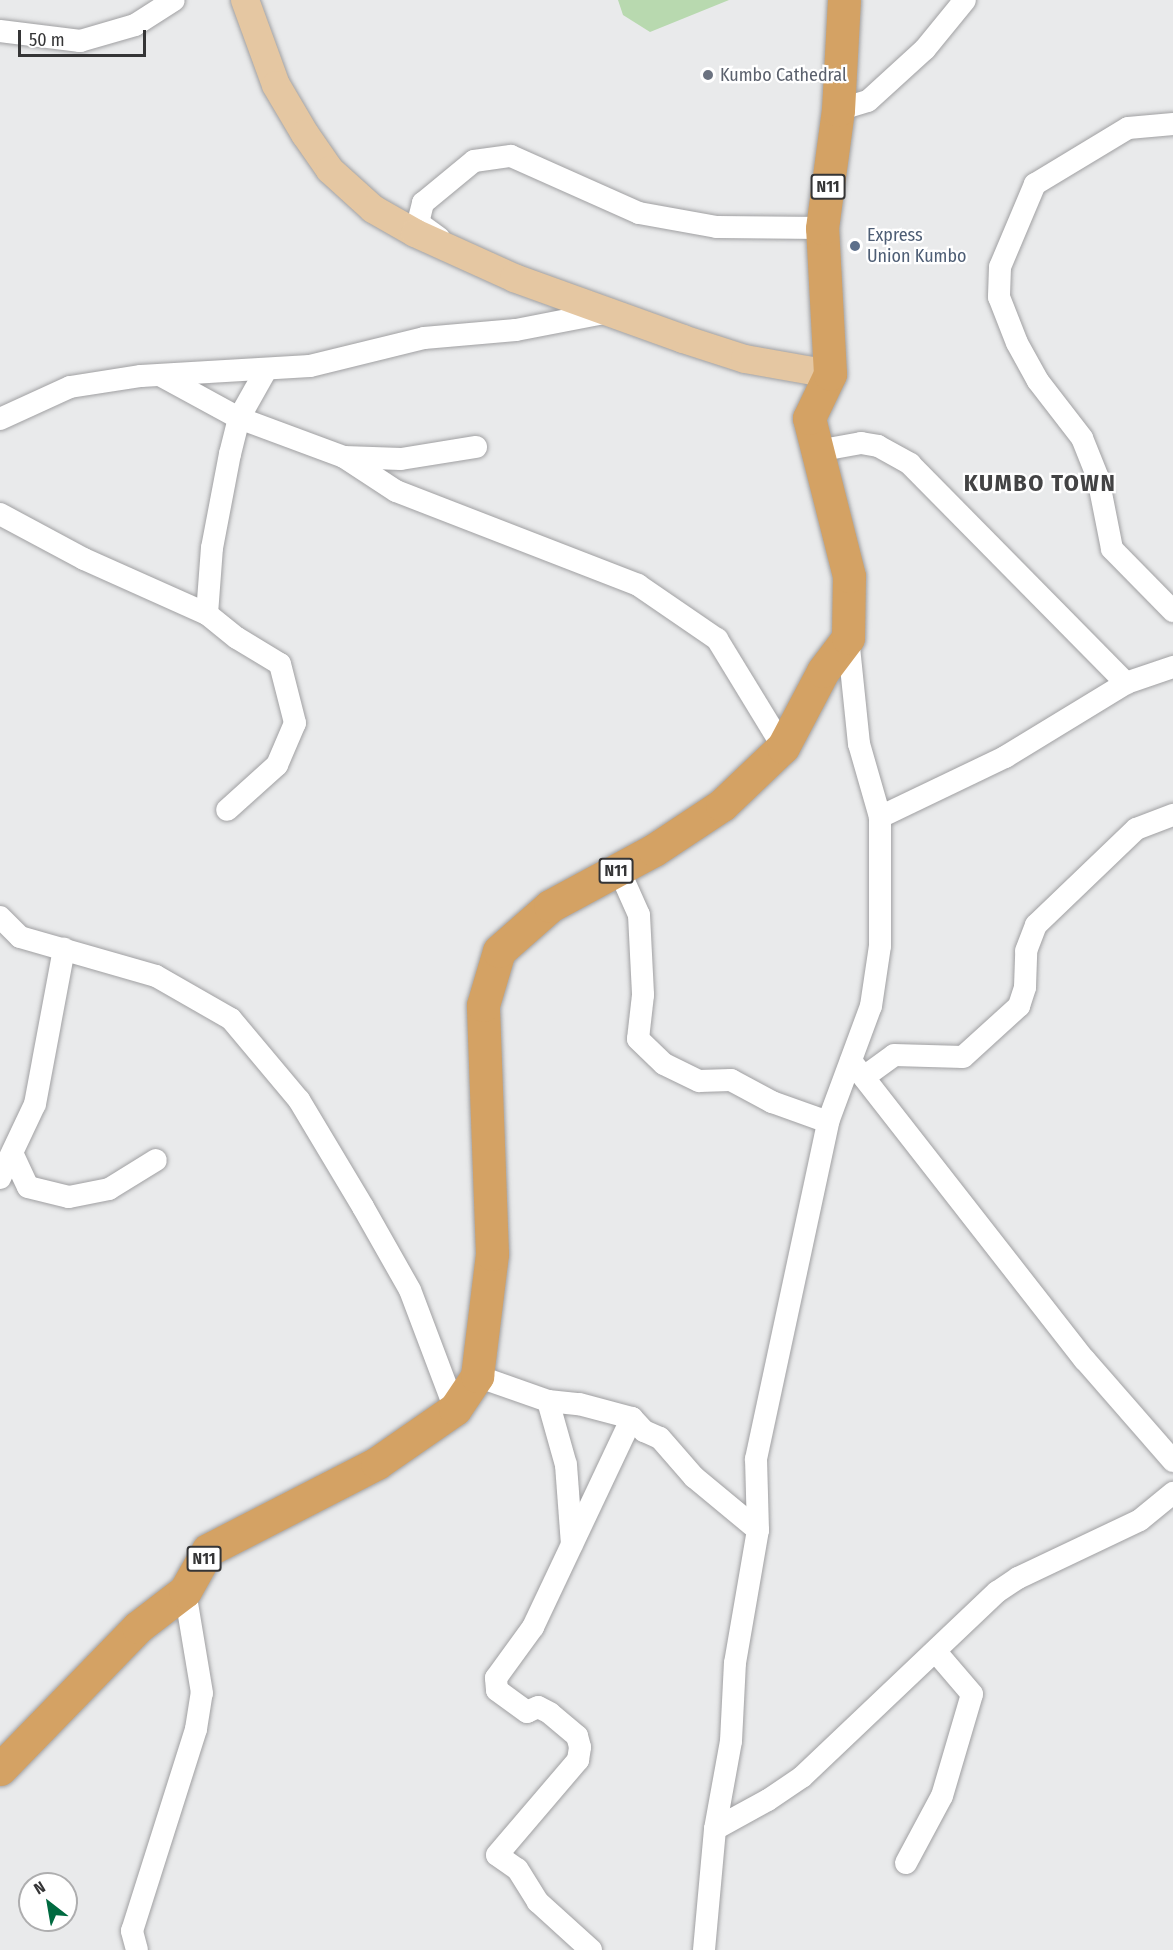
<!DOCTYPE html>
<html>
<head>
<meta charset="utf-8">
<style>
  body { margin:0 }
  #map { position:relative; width:1173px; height:1950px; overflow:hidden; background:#e9eaeb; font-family:"Fira Sans Condensed",sans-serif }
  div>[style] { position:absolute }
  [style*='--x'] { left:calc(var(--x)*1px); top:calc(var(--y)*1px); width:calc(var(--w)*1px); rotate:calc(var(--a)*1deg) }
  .green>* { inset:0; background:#b8d9af }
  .roads { filter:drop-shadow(0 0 2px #a0a0a2) drop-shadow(0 0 2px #a0a0a2) }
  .minor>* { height:22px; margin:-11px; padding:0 11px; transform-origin:11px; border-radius:11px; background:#fff }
  .major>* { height:28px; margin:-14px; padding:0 14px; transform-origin:14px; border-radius:14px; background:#e5c7a2 }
  .highway>* { height:33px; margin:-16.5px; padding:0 16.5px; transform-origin:16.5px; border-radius:16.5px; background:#d4a264 }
  .dots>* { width:16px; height:16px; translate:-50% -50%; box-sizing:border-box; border:3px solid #fff; border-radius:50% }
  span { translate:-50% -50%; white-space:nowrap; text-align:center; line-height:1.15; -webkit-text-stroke:4.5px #fff; paint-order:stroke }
  .shield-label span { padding:2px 4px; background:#fff; border:2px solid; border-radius:4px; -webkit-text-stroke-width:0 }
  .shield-label { font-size:16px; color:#353536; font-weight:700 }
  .worship-label { font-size:18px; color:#5b616d }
  .left { translate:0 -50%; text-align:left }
  .service-label { font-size:18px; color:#4e5e75 }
  .district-label { font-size:24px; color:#434344; font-weight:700; letter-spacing:1.5px }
  .north { position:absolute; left:18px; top:1872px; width:60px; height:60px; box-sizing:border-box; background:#fff; border:2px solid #aeaeaf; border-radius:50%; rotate:329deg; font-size:16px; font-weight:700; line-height:24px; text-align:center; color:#353536 }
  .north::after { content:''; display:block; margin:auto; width:21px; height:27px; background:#006a40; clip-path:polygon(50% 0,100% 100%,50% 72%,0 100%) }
  .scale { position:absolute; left:18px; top:30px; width:128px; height:27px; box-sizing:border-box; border:3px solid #353536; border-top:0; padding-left:8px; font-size:18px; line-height:21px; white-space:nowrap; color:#353536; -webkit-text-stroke:4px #fff; paint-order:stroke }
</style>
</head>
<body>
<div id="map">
  <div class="green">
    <div style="clip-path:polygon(618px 0,729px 0,650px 32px,623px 15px)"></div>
  </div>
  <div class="roads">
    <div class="minor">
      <div style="--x:0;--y:31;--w:81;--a:7.1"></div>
      <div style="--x:80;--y:41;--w:57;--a:-16.2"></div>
      <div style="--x:135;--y:25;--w:46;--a:-32.7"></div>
      <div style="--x:838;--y:110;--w:31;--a:-17"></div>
      <div style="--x:868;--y:101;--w:77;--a:-42.4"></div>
      <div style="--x:925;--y:49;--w:63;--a:-50.8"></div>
      <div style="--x:1173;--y:124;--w:45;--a:174.9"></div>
      <div style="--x:1128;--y:128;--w:109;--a:148.9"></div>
      <div style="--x:1035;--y:184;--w:90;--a:112.9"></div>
      <div style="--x:1000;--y:267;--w:30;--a:92"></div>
      <div style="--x:999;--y:297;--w:49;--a:68.6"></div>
      <div style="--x:1017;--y:343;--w:43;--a:61.1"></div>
      <div style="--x:1038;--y:381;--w:72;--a:52.3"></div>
      <div style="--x:1082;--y:438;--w:43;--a:68.2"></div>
      <div style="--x:1098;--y:478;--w:72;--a:78.8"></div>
      <div style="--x:1112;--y:549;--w:87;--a:45.5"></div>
      <div style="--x:439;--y:238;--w:26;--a:-144"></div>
      <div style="--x:418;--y:223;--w:21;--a:-76"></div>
      <div style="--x:423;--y:203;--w:66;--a:-39.5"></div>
      <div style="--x:474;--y:161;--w:37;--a:-8"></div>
      <div style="--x:511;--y:156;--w:140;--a:24"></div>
      <div style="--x:639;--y:213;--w:79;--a:10.2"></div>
      <div style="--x:717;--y:227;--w:105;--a:0.5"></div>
      <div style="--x:160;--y:375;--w:90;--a:28.6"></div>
      <div style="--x:239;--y:418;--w:112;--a:20.4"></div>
      <div style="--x:344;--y:457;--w:62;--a:33.2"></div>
      <div style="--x:396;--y:491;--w:260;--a:21.2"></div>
      <div style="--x:638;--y:585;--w:96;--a:34.4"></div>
      <div style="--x:717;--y:639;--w:127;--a:58.6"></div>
      <div style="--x:0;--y:419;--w:77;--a:-24.6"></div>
      <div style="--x:70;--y:387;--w:72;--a:-8.8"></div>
      <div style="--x:141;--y:376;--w:169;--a:-3.4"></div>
      <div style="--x:310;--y:366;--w:117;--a:-13.8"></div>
      <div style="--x:424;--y:338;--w:92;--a:-5"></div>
      <div style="--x:516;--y:330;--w:95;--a:-11"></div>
      <div style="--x:817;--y:451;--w:45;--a:-10.3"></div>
      <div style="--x:861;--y:443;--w:17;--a:10"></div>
      <div style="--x:878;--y:446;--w:37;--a:29"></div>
      <div style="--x:910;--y:464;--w:308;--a:45.4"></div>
      <div style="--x:344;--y:457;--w:57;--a:2"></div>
      <div style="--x:401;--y:459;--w:76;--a:-9.1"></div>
      <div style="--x:0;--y:514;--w:95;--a:28.2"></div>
      <div style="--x:84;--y:559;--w:135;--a:24.1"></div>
      <div style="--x:207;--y:614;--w:38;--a:39"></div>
      <div style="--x:237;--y:638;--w:50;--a:31.2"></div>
      <div style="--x:280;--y:664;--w:61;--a:75.7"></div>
      <div style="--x:295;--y:723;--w:46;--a:113.2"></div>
      <div style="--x:277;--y:765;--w:67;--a:138"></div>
      <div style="--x:207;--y:614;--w:66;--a:-85.7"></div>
      <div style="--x:212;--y:548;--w:96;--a:-79.2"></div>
      <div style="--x:230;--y:454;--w:37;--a:-76"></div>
      <div style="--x:239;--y:418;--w:55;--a:-60.6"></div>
      <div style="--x:880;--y:817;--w:139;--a:-25.6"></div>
      <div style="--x:1005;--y:757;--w:142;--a:-31.4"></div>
      <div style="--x:1126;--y:683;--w:50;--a:-18.8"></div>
      <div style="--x:619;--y:870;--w:49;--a:66"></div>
      <div style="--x:639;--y:915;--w:80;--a:87.1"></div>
      <div style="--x:643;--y:995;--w:44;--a:96.5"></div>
      <div style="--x:638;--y:1039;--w:36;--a:44"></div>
      <div style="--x:664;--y:1064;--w:39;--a:26"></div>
      <div style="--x:699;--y:1081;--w:32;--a:-2"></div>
      <div style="--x:731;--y:1080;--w:47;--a:28.2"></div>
      <div style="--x:772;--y:1102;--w:59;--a:19.7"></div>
      <div style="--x:0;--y:917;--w:28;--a:45"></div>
      <div style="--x:20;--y:937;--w:141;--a:16"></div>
      <div style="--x:156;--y:976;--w:86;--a:29.8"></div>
      <div style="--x:231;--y:1019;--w:106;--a:50"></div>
      <div style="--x:299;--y:1100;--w:125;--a:59.1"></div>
      <div style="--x:363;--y:1207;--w:95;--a:60.5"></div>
      <div style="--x:410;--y:1290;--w:127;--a:69.3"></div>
      <div style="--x:851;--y:1061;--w:380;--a:52"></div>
      <div style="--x:1085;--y:1360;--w:134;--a:48.9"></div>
      <div style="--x:864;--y:1077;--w:37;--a:-36"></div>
      <div style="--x:894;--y:1055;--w:69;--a:1.7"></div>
      <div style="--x:963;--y:1057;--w:76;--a:-42.3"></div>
      <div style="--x:1019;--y:1006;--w:20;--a:-72"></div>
      <div style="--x:1025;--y:987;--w:36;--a:-88"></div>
      <div style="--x:1026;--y:951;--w:28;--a:-69"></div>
      <div style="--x:1036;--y:925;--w:139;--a:-43.8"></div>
      <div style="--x:1136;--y:829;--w:40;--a:-21"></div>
      <div style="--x:13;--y:1155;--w:35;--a:65"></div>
      <div style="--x:28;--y:1187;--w:42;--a:13.7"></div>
      <div style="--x:69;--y:1197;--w:41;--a:-11.3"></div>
      <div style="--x:109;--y:1189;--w:55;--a:-31.7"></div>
      <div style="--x:0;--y:1178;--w:82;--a:-64.7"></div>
      <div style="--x:35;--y:1104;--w:158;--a:-79.4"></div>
      <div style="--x:477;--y:1376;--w:75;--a:19.4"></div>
      <div style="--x:548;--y:1401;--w:31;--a:6"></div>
      <div style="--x:579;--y:1404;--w:55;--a:14.8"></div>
      <div style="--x:632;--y:1418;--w:18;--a:47"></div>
      <div style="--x:644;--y:1431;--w:17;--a:24"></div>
      <div style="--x:660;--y:1438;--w:52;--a:48.9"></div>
      <div style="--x:694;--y:1477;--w:83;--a:39.6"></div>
      <div style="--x:548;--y:1401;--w:66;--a:74.3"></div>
      <div style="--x:566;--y:1465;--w:79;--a:85.7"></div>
      <div style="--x:715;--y:1829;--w:60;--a:-28.7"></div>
      <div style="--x:768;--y:1800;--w:41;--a:-34.1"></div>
      <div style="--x:802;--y:1777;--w:269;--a:-43.5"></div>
      <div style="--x:997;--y:1592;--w:25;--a:-34"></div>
      <div style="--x:1018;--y:1578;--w:135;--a:-25.4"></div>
      <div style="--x:1140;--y:1520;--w:43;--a:-39.3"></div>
      <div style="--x:906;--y:1863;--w:76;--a:-61.8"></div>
      <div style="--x:942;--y:1796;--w:106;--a:-73.6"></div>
      <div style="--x:972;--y:1694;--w:55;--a:-130.6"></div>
      <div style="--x:137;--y:1950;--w:20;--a:-105"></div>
      <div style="--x:132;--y:1931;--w:212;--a:-72.4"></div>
      <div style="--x:196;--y:1729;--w:36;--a:-81"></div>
      <div style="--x:202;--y:1693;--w:103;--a:-99.5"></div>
      <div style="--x:591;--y:1950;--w:72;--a:-137.8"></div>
      <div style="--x:538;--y:1902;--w:39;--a:-122"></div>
      <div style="--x:517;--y:1869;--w:24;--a:-145"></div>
      <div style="--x:497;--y:1855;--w:125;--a:-49.5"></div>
      <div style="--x:578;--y:1760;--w:13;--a:-81"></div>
      <div style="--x:580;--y:1747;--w:11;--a:-105"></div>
      <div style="--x:577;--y:1736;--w:35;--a:-140"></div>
      <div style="--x:550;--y:1713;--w:13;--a:-153"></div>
      <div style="--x:538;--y:1707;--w:12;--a:156"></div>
      <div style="--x:527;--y:1712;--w:37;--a:-144"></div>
      <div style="--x:497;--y:1690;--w:12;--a:-95"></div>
      <div style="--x:496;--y:1678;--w:63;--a:-54"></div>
      <div style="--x:533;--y:1627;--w:231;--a:-64.7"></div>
      <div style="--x:704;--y:1950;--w:121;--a:-84.8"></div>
      <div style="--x:715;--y:1829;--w:89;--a:-79.7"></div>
      <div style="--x:731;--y:1741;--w:78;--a:-87.1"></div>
      <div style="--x:735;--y:1663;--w:135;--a:-80.2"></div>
      <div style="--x:758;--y:1530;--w:71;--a:-91.6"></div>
      <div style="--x:756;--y:1459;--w:345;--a:-77.9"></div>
      <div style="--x:828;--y:1122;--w:124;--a:-69.7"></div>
      <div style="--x:871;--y:1006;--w:61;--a:-81.5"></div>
      <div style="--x:880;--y:946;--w:129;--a:-90"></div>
      <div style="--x:880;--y:817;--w:76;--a:-106"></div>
      <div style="--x:859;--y:744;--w:107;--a:-95.9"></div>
    </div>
    <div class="major">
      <div style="--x:245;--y:0;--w:90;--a:70"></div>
      <div style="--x:276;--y:85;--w:57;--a:59.4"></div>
      <div style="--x:305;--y:134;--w:44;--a:55.2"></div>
      <div style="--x:330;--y:170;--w:58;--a:42.2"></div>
      <div style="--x:373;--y:209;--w:48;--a:29.7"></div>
      <div style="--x:415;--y:233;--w:109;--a:24.4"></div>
      <div style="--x:514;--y:278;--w:180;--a:19.8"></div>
      <div style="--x:683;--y:339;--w:65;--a:17.9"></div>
      <div style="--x:745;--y:359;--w:86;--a:10"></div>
    </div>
    <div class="highway">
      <div style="--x:0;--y:1769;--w:198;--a:-45.8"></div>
      <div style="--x:138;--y:1627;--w:59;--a:-37.5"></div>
      <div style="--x:185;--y:1591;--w:47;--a:-60.7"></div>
      <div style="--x:208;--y:1550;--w:190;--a:-27.2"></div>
      <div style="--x:377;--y:1463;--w:95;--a:-34.7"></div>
      <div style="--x:455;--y:1409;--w:40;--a:-56"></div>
      <div style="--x:477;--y:1376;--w:123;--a:-83"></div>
      <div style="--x:492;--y:1254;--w:249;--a:-92.1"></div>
      <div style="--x:483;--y:1005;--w:56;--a:-73.5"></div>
      <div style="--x:499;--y:951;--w:68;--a:-41.4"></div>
      <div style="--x:550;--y:906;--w:118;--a:-28.3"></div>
      <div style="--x:654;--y:850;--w:82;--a:-33.5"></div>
      <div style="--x:722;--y:805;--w:84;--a:-43.6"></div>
      <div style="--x:783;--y:747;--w:86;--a:-62.2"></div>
      <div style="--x:823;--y:671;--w:41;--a:-52.9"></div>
      <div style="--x:848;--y:638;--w:62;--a:-89.1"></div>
      <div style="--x:849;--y:576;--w:163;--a:-104.2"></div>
      <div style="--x:809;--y:418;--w:49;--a:-64.5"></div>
      <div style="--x:830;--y:374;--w:146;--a:-93.1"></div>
      <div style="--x:822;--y:228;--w:119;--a:-82.3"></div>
      <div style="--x:838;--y:110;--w:110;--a:-86.9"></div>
    </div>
  </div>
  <div class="dots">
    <div style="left:708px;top:75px;background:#6b7280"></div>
    <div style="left:855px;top:246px;background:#5c6f8a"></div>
  </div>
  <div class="shield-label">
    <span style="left:828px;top:187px">N11</span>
    <span style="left:616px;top:871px">N11</span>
    <span style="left:204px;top:1559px">N11</span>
  </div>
  <div class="worship-label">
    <span class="left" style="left:720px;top:75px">Kumbo Cathedral</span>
  </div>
  <div class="service-label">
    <span class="left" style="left:867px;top:246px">Express<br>Union Kumbo</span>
  </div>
  <div class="district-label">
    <span style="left:1040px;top:484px">KUMBO TOWN</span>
  </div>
  <div class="north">N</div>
  <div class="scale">50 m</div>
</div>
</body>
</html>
